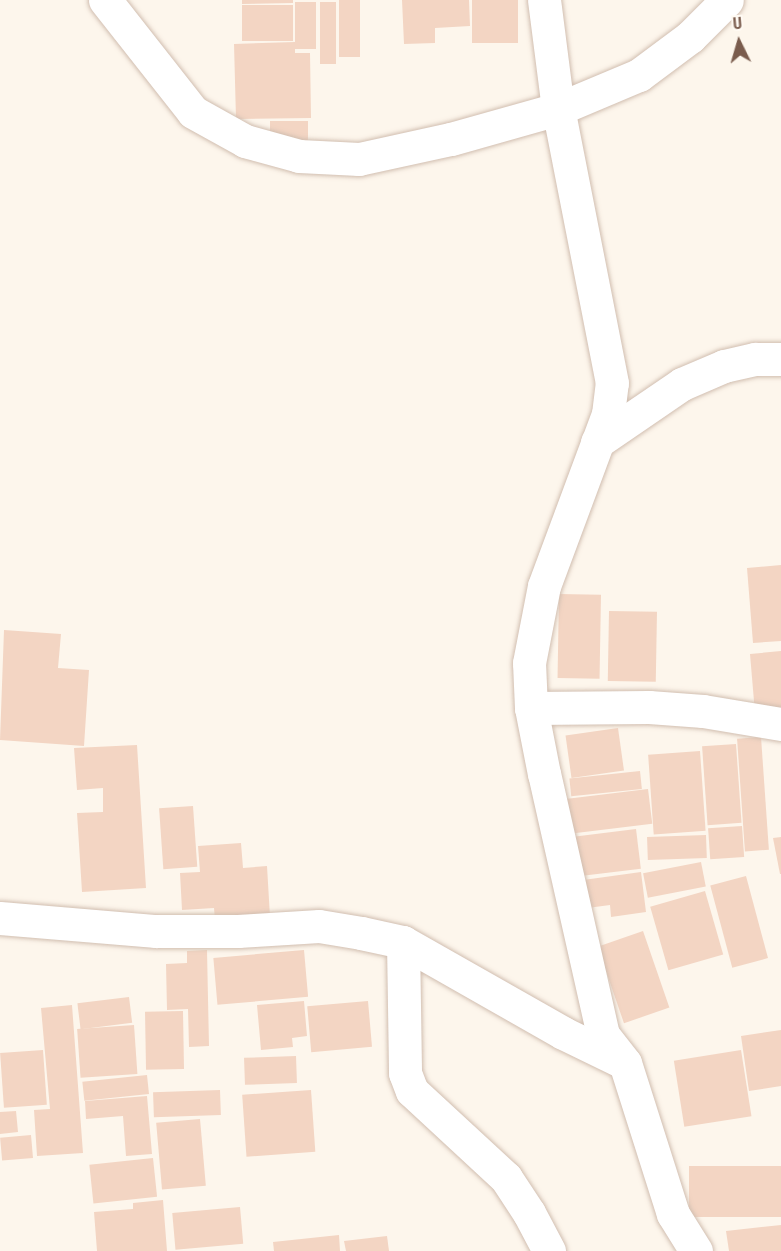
<!DOCTYPE html>
<html>
<head>
<meta charset="utf-8">
<style>
  body { margin:0 }
  #map { position:relative; width:781px; height:1251px; overflow:hidden; background:#fdf6ec; font-family:"Roboto Condensed",sans-serif }
  div>[style] { position:absolute }
  [style*='--x'] { left:calc(var(--x)*1px); top:calc(var(--y)*1px); width:calc(var(--w)*1px); rotate:calc(var(--a)*1deg) }
  .building>* { inset:0; background:#f3d5c3; transform-origin:0 0 }
  .roads { filter:drop-shadow(0 0 2px #d1beb0) drop-shadow(0 0 2px #d1beb0) }
  .minor>* { height:33px; margin:-16.5px; padding:0 16.5px; transform-origin:16.5px; border-radius:16.5px; background:#fff }
  span { translate:-50% -50%; white-space:nowrap; text-align:center; line-height:1.15; -webkit-text-stroke:6px #fffaf3; paint-order:stroke }
  .north { position:absolute; left:709px; top:12px; width:60px; height:60px; -webkit-text-stroke:4px #fffaf3; paint-order:stroke; rotate:355deg; font-size:16px; font-weight:700; line-height:24px; text-align:center; color:#7a5c4d }
  .north::after { content:''; display:block; margin:auto; width:21px; height:27px; background:#7a5c4d; clip-path:polygon(50% 0,100% 100%,50% 72%,0 100%) }
</style>
</head>
<body>
<div id="map">
  <div class="building">
    <div style="clip-path:polygon(242px 0,293px 0,293px 3px,242px 4px)"></div>
    <div style="left:339px;top:0;width:21px;height:57px"></div>
    <div style="clip-path:polygon(402px 0,469px 0,470px 26px,435px 28px,435px 43px,404px 44px)"></div>
    <div style="left:472px;top:0;width:46px;height:43px"></div>
    <div style="left:295px;top:2px;width:21px;height:47px"></div>
    <div style="left:320px;top:2px;width:16px;height:62px"></div>
    <div style="left:293px;top:5px;width:36px;height:51px;rotate:90deg"></div>
    <div style="clip-path:polygon(295px 42px,295px 53px,310px 53px,311px 118px,236px 119px,234px 44px)"></div>
    <div style="left:308px;top:121px;width:23px;height:38px;rotate:90deg"></div>
    <div style="clip-path:polygon(781px 565px,781px 641px,753px 643px,747px 568px)"></div>
    <div style="left:559px;top:594px;width:42px;height:84px;rotate:1deg"></div>
    <div style="left:609px;top:611px;width:48px;height:70px;rotate:1deg"></div>
    <div style="clip-path:polygon(4px 630px,61px 634px,58px 668px,89px 670px,84px 746px,0 740px)"></div>
    <div style="clip-path:polygon(781px 651px,781px 711px,755px 713px,750px 654px)"></div>
    <div style="left:618px;top:728px;width:43px;height:53px;rotate:82deg"></div>
    <div style="left:761px;top:737px;width:113px;height:24px;rotate:86deg"></div>
    <div style="left:736px;top:744px;width:79px;height:34px;rotate:86deg"></div>
    <div style="clip-path:polygon(137px 745px,146px 888px,82px 892px,77px 813px,103px 812px,103px 788px,77px 790px,74px 748px)"></div>
    <div style="left:700px;top:751px;width:80px;height:52px;rotate:86deg"></div>
    <div style="left:640px;top:771px;width:18px;height:71px;rotate:84deg"></div>
    <div style="left:648px;top:789px;width:35px;height:83px;rotate:83deg"></div>
    <div style="left:193px;top:806px;width:61px;height:34px;rotate:86deg"></div>
    <div style="left:742px;top:826px;width:31px;height:34px;rotate:86deg"></div>
    <div style="left:636px;top:829px;width:40px;height:67px;rotate:83deg"></div>
    <div style="left:706px;top:835px;width:23px;height:59px;rotate:88deg"></div>
    <div style="clip-path:polygon(781px 837px,781px 874px,780px 874px,773px 838px)"></div>
    <div style="clip-path:polygon(241px 843px,243px 868px,267px 866px,270px 917px,215px 920px,214px 908px,182px 910px,180px 873px,200px 872px,198px 846px)"></div>
    <div style="left:701px;top:862px;width:25px;height:59px;rotate:79deg"></div>
    <div style="clip-path:polygon(641px 872px,646px 912px,611px 917px,610px 905px,580px 909px,576px 881px)"></div>
    <div style="left:746px;top:876px;width:85px;height:37px;rotate:75deg"></div>
    <div style="left:705px;top:891px;width:66px;height:57px;rotate:74deg"></div>
    <div style="left:643px;top:931px;width:81px;height:48px;rotate:71deg"></div>
    <div style="clip-path:polygon(207px 950px,209px 1046px,189px 1047px,188px 1009px,167px 1010px,166px 964px,187px 963px,187px 951px)"></div>
    <div style="left:304px;top:950px;width:47px;height:91px;rotate:85deg"></div>
    <div style="left:129px;top:997px;width:26px;height:52px;rotate:83deg"></div>
    <div style="clip-path:polygon(304px 1001px,307px 1036px,292px 1038px,293px 1047px,261px 1050px,257px 1005px)"></div>
    <div style="left:368px;top:1001px;width:46px;height:61px;rotate:85deg"></div>
    <div style="clip-path:polygon(72px 1005px,83px 1153px,37px 1156px,34px 1110px,50px 1109px,41px 1008px)"></div>
    <div style="left:183px;top:1011px;width:58px;height:38px;rotate:89deg"></div>
    <div style="left:134px;top:1025px;width:49px;height:57px;rotate:86deg"></div>
    <div style="clip-path:polygon(781px 1030px,781px 1086px,749px 1091px,741px 1036px)"></div>
    <div style="left:43px;top:1050px;width:55px;height:43px;rotate:86deg"></div>
    <div style="left:741px;top:1050px;width:67px;height:68px;rotate:81deg"></div>
    <div style="left:296px;top:1056px;width:27px;height:52px;rotate:88deg"></div>
    <div style="left:147px;top:1075px;width:19px;height:65px;rotate:84deg"></div>
    <div style="left:220px;top:1090px;width:25px;height:67px;rotate:88deg"></div>
    <div style="left:311px;top:1090px;width:62px;height:69px;rotate:86deg"></div>
    <div style="clip-path:polygon(147px 1096px,152px 1154px,126px 1156px,123px 1116px,86px 1119px,85px 1101px)"></div>
    <div style="clip-path:polygon(16px 1111px,18px 1132px,0 1134px,0 1112px)"></div>
    <div style="left:200px;top:1119px;width:67px;height:44px;rotate:85deg"></div>
    <div style="left:31px;top:1135px;width:23px;height:31px;rotate:85deg"></div>
    <div style="left:153px;top:1158px;width:39px;height:64px;rotate:84deg"></div>
    <div style="left:781px;top:1166px;width:51px;height:92px;rotate:90deg"></div>
    <div style="clip-path:polygon(163px 1200px,167px 1251px,97px 1251px,94px 1212px,133px 1209px,133px 1203px)"></div>
    <div style="left:240px;top:1207px;width:37px;height:68px;rotate:85deg"></div>
    <div style="clip-path:polygon(781px 1225px,781px 1251px,729px 1251px,726px 1231px)"></div>
    <div style="clip-path:polygon(339px 1235px,340px 1251px,274px 1251px,273px 1242px)"></div>
    <div style="clip-path:polygon(387px 1236px,389px 1251px,346px 1251px,344px 1241px)"></div>
  </div>
  <div class="roads">
    <div class="minor">
      <div style="--x:105;--y:0;--w:142;--a:51.8"></div>
      <div style="--x:193;--y:112;--w:60;--a:29.1"></div>
      <div style="--x:245;--y:141;--w:56;--a:15.5"></div>
      <div style="--x:299;--y:156;--w:60;--a:2.9"></div>
      <div style="--x:359;--y:159;--w:94;--a:-12.3"></div>
      <div style="--x:451;--y:139;--w:111;--a:-15.7"></div>
      <div style="--x:558;--y:109;--w:88;--a:-22.8"></div>
      <div style="--x:639;--y:75;--w:64;--a:-36.7"></div>
      <div style="--x:690;--y:37;--w:52;--a:-45"></div>
      <div style="--x:597;--y:442;--w:103;--a:-34.3"></div>
      <div style="--x:682;--y:384;--w:46;--a:-23.2"></div>
      <div style="--x:724;--y:366;--w:32;--a:-13"></div>
      <div style="--x:755;--y:359;--w:26;--a:0"></div>
      <div style="--x:531;--y:708;--w:45;--a:-92.5"></div>
      <div style="--x:529;--y:663;--w:78;--a:-79"></div>
      <div style="--x:544;--y:586;--w:184;--a:-69.6"></div>
      <div style="--x:608;--y:414;--w:31;--a:-83"></div>
      <div style="--x:612;--y:383;--w:279;--a:-101.1"></div>
      <div style="--x:558;--y:109;--w:110;--a:-97.3"></div>
      <div style="--x:0;--y:918;--w:157;--a:4.8"></div>
      <div style="--x:156;--y:931;--w:82;--a:0"></div>
      <div style="--x:238;--y:931;--w:81;--a:-3.5"></div>
      <div style="--x:319;--y:926;--w:43;--a:9.5"></div>
      <div style="--x:361;--y:933;--w:43;--a:12.1"></div>
      <div style="--x:403;--y:942;--w:184;--a:29.6"></div>
      <div style="--x:563;--y:1033;--w:64;--a:25.8"></div>
      <div style="--x:403;--y:942;--w:131;--a:89.1"></div>
      <div style="--x:405;--y:1073;--w:19;--a:69"></div>
      <div style="--x:412;--y:1091;--w:128;--a:42.8"></div>
      <div style="--x:506;--y:1178;--w:42;--a:56.7"></div>
      <div style="--x:529;--y:1213;--w:43;--a:62.2"></div>
      <div style="--x:696;--y:1251;--w:44;--a:-121.9"></div>
      <div style="--x:673;--y:1214;--w:158;--a:-107.6"></div>
      <div style="--x:625;--y:1063;--w:36;--a:-128"></div>
      <div style="--x:603;--y:1035;--w:268;--a:-102.7"></div>
      <div style="--x:544;--y:774;--w:67;--a:-101.1"></div>
      <div style="--x:531;--y:708;--w:118;--a:-0.5"></div>
      <div style="--x:649;--y:707;--w:54;--a:4.2"></div>
      <div style="--x:703;--y:711;--w:79;--a:9.5"></div>
    </div>
  </div>
  <div class="north">U</div>
</div>
</body>
</html>
